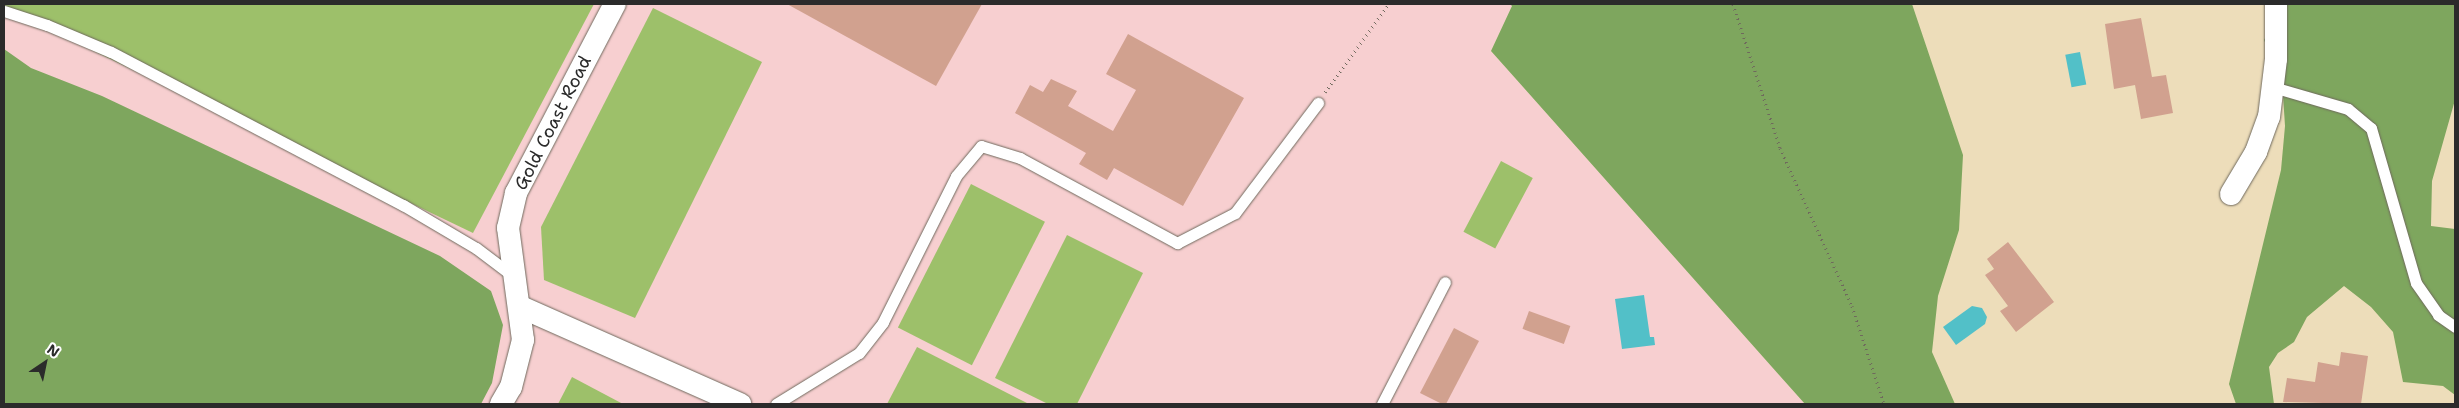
<!DOCTYPE html>
<html>
<head>
<meta charset="utf-8">
<style>
  body { margin:0 }
  #map { position:relative; width:2459px; height:408px; overflow:hidden; background:#edddba; font-family:"Shantell Sans",sans-serif }
  div>[style] { position:absolute }
  [style*='--x'] { left:calc(var(--x)*1px); top:calc(var(--y)*1px); width:calc(var(--w)*1px); rotate:calc(var(--a)*1deg) }
  .built>* { inset:0; background:#f7cfd0 }
  .green>* { inset:0; background:#9dc06a; transform-origin:0 0 }
  .forest>* { inset:0; background:#7ea65e }
  .water>* { inset:0; background:#52c0c8; transform-origin:0 0 }
  .building>* { inset:0; background:#d1a18f; transform-origin:0 0 }
  .path>* { height:3px; margin-top:-1.5px; transform-origin:0; background:repeating-linear-gradient(90deg,#6f695d 0 1px,transparent 0 5px) }
  .roads { filter:drop-shadow(0 0 1px #6f695d) drop-shadow(0 0 1px #6f695d) }
  .lane>* { height:11px; margin:-5.5px; padding:0 5.5px; transform-origin:5.5px; border-radius:5.5px; background:#fff }
  .street>* { height:22px; margin:-11px; padding:0 11px; transform-origin:11px; border-radius:11px; background:#fff }
  span { translate:-50% -50%; white-space:nowrap; text-align:center; line-height:1.15; -webkit-text-stroke:4.5px #fff; paint-order:stroke }
  .street-label { font-size:18px; color:#2b2b2b }
  .frame { position:absolute; inset:0; border:5px solid #2b2b2b; pointer-events:none }
  .north { position:absolute; left:20px; top:338px; width:50px; height:50px; -webkit-text-stroke:4px #fff; paint-order:stroke; rotate:34deg; font-size:14px; font-weight:700; line-height:20px; text-align:center; color:#2b2b2b }
  .north::after { content:''; display:block; margin:auto; width:18px; height:22px; background:#2b2b2b; clip-path:polygon(50% 0,100% 100%,50% 72%,0 100%) }
</style>
</head>
<body>
<div id="map">
  <div class="built">
    <div style="clip-path:polygon(4px 4px,1513px 4px,1491px 51px,1805px 404px,4px 404px)"></div>
  </div>
  <div class="green">
    <div style="clip-path:polygon(4px 4px,594px 4px,473px 233px,4px 8px)"></div>
    <div style="clip-path:polygon(653px 8px,762px 62px,635px 318px,544px 280px,541px 227px)"></div>
    <div style="left:1501px;top:161px;width:36px;height:80px;rotate:28deg"></div>
    <div style="left:971px;top:184px;width:83px;height:161px;rotate:27deg"></div>
    <div style="clip-path:polygon(1067px 235px,1143px 273px,1077px 404px,1048px 404px,995px 378px)"></div>
    <div style="clip-path:polygon(917px 347px,1029px 404px,887px 404px)"></div>
    <div style="clip-path:polygon(572px 377px,623px 404px,558px 404px)"></div>
  </div>
  <div class="forest">
    <div style="clip-path:polygon(1510px 4px,1912px 4px,1963px 155px,1959px 230px,1938px 296px,1932px 352px,1955px 404px,1805px 404px,1491px 51px,1512px 6px)"></div>
    <div style="clip-path:polygon(2283px 4px,2455px 4px,2455px 100px,2432px 181px,2431px 226px,2455px 229px,2455px 395px,2443px 386px,2403px 382px,2393px 332px,2371px 307px,2344px 286px,2307px 317px,2294px 342px,2278px 353px,2269px 367px,2274px 404px,2236px 404px,2229px 384px,2281px 170px,2285px 126px,2283px 95px,2278px 73px,2264px 40px)"></div>
    <div style="clip-path:polygon(4px 49px,31px 68px,102px 96px,440px 256px,491px 291px,503px 325px,492px 383px,481px 404px,4px 404px)"></div>
  </div>
  <div class="water">
    <div style="left:2080px;top:52px;width:33px;height:15px;rotate:79deg"></div>
    <div style="clip-path:polygon(1644px 295px,1650px 337px,1654px 337px,1655px 345px,1622px 349px,1615px 299px)"></div>
    <div style="clip-path:polygon(1972px 306px,1982px 308px,1987px 317px,1985px 324px,1956px 345px,1943px 327px)"></div>
  </div>
  <div class="building">
    <div style="clip-path:polygon(787px 4px,982px 4px,936px 86px)"></div>
    <div style="clip-path:polygon(2141px 18px,2152px 77px,2166px 75px,2173px 113px,2141px 119px,2135px 85px,2114px 89px,2105px 24px)"></div>
    <div style="clip-path:polygon(1128px 34px,1244px 98px,1183px 206px,1114px 168px,1107px 180px,1079px 164px,1086px 153px,1015px 113px,1030px 85px,1043px 92px,1051px 79px,1077px 91px,1068px 106px,1113px 131px,1136px 90px,1106px 74px)"></div>
    <div style="clip-path:polygon(2008px 242px,2054px 302px,2016px 332px,2000px 311px,2008px 306px,1985px 275px,1994px 269px,1987px 259px)"></div>
    <div style="left:1529px;top:311px;width:44px;height:19px;rotate:20deg"></div>
    <div style="clip-path:polygon(1454px 328px,1479px 341px,1446px 404px,1442px 404px,1420px 393px)"></div>
    <div style="clip-path:polygon(2341px 352px,2368px 356px,2361px 404px,2283px 402px,2287px 378px,2315px 382px,2318px 362px,2339px 366px)"></div>
  </div>
  <div class="path">
    <div style="--x:1733;--y:4;--w:151;--a:71.9"></div>
    <div style="--x:1780;--y:148;--w:174;--a:65.5"></div>
    <div style="--x:1852;--y:306;--w:103;--a:71.9"></div>
    <div style="--x:1325;--y:92;--w:109;--a:-54"></div>
  </div>
  <div class="roads">
    <div class="lane">
      <div style="--x:4;--y:11;--w:45;--a:18"></div>
      <div style="--x:47;--y:25;--w:69;--a:22.9"></div>
      <div style="--x:111;--y:52;--w:330;--a:27.7"></div>
      <div style="--x:403;--y:205;--w:85;--a:30.5"></div>
      <div style="--x:476;--y:248;--w:46;--a:37.1"></div>
      <div style="--x:2273;--y:87;--w:78;--a:16.3"></div>
      <div style="--x:2348;--y:109;--w:30;--a:40"></div>
      <div style="--x:2371;--y:128;--w:161;--a:73.8"></div>
      <div style="--x:2416;--y:283;--w:39;--a:55"></div>
      <div style="--x:2438;--y:315;--w:21;--a:35"></div>
      <div style="--x:776;--y:404;--w:97;--a:-31.6"></div>
      <div style="--x:859;--y:353;--w:39;--a:-52"></div>
      <div style="--x:883;--y:322;--w:163;--a:-63.4"></div>
      <div style="--x:956;--y:176;--w:39;--a:-50"></div>
      <div style="--x:981;--y:146;--w:41;--a:17.1"></div>
      <div style="--x:1020;--y:158;--w:179;--a:28.4"></div>
      <div style="--x:1177;--y:243;--w:65;--a:-27.3"></div>
      <div style="--x:1235;--y:213;--w:138;--a:-53"></div>
      <div style="--x:1382;--y:404;--w:137;--a:-62.7"></div>
    </div>
    <div class="street">
      <div style="--x:2231;--y:194;--w:49;--a:-59.2"></div>
      <div style="--x:2256;--y:152;--w:37;--a:-70"></div>
      <div style="--x:2269;--y:117;--w:58;--a:-83.1"></div>
      <div style="--x:2276;--y:59;--w:55;--a:-90"></div>
      <div style="--x:521;--y:307;--w:240;--a:23.9"></div>
      <div style="--x:501;--y:404;--w:20;--a:-60"></div>
      <div style="--x:511;--y:387;--w:49;--a:-75.7"></div>
      <div style="--x:523;--y:340;--w:113;--a:-97.6"></div>
      <div style="--x:508;--y:228;--w:36;--a:-77"></div>
      <div style="--x:516;--y:193;--w:213;--a:-62.4"></div>
    </div>
  </div>
  <div class="street-label">
    <span style="left:553px;top:123px;rotate:-63deg">Gold Coast Road</span>
  </div>
  <div class="frame"></div>
  <div class="north">N</div>
</div>
</body>
</html>
